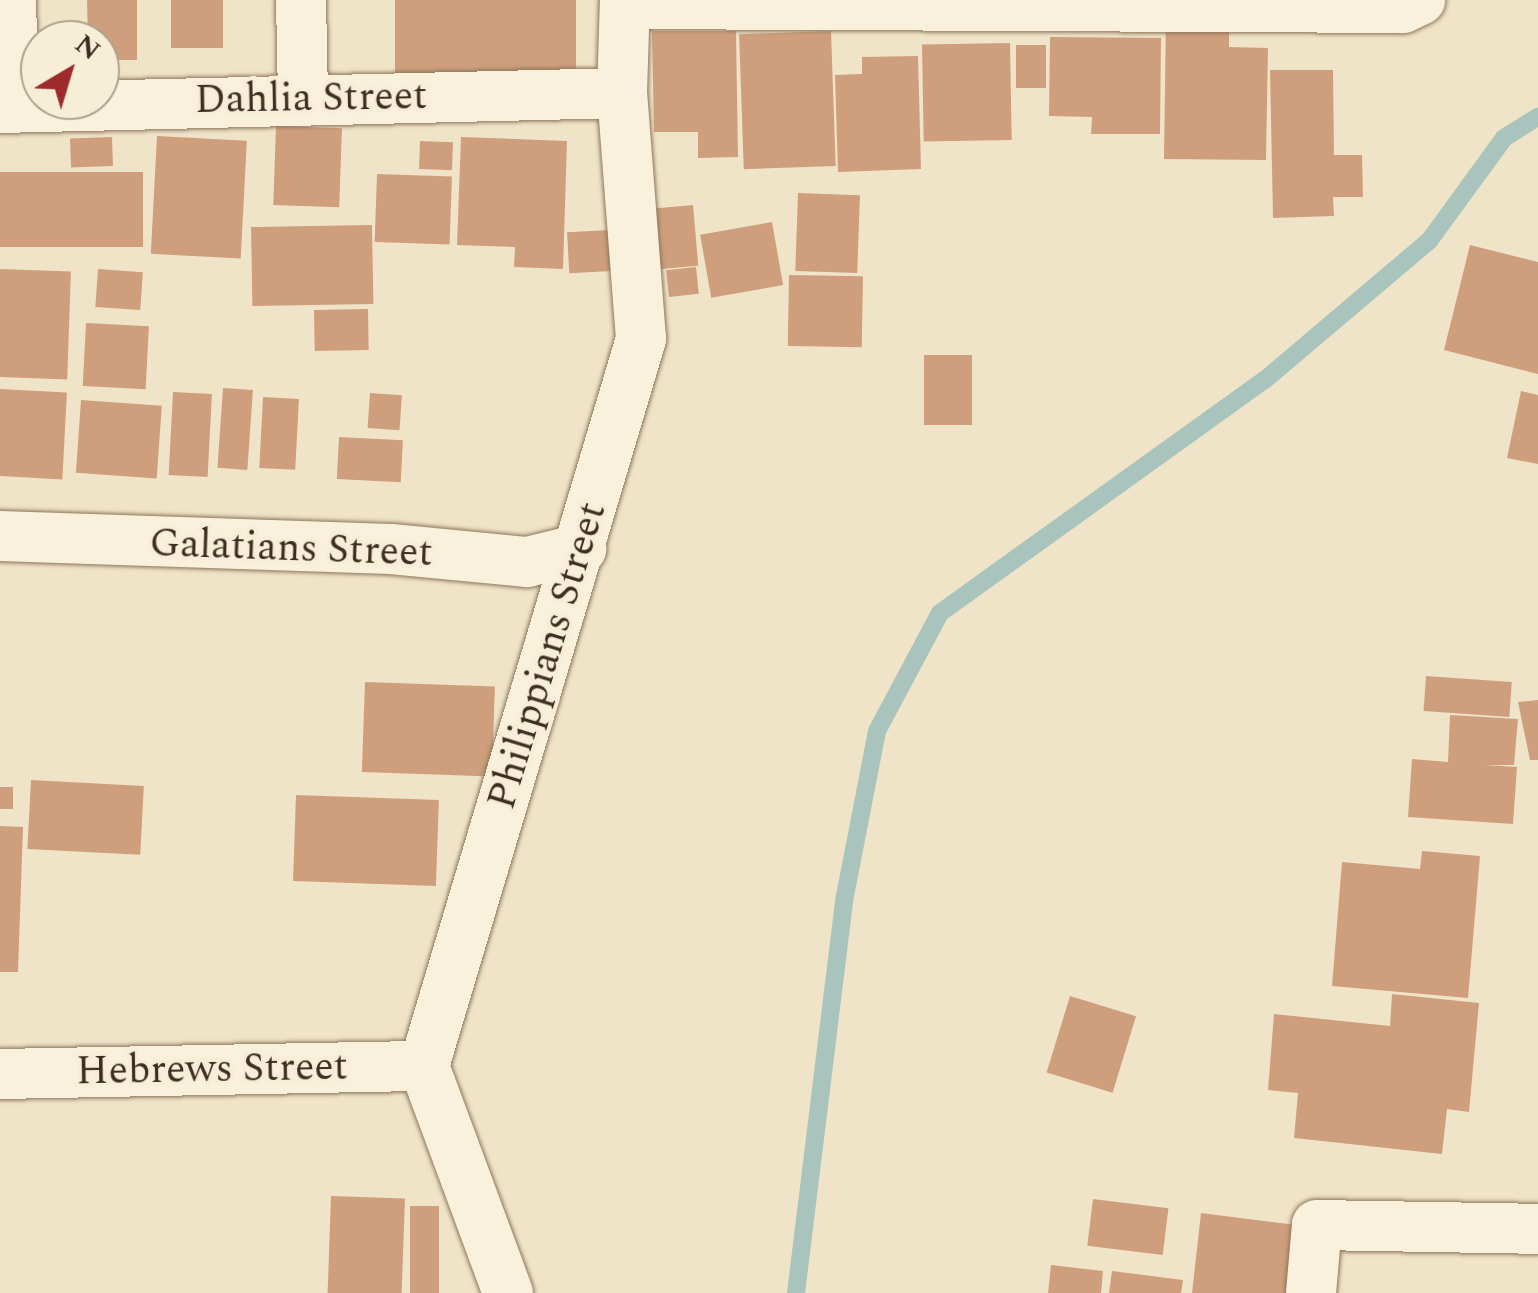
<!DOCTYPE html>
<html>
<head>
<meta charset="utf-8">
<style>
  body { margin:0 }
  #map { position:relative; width:1538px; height:1293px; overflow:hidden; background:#f0e4c8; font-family:Spectral,serif }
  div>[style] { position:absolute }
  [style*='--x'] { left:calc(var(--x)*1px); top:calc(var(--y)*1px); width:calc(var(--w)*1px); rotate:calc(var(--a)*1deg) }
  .stream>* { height:18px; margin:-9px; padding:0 9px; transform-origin:9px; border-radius:9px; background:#a9c4bc }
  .building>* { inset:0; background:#cf9f7d; transform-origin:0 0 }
  .roads { filter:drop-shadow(0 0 2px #8d765c) drop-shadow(0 0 2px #8d765c) }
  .street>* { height:50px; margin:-25px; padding:0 25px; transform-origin:25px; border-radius:25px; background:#faf1dc }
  span { translate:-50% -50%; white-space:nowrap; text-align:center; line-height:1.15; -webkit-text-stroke:8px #f7eed8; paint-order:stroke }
  .street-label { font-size:40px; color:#3d2e20 }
  .north { position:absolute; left:20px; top:20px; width:100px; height:100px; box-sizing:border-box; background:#f7eed8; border:2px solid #ada18e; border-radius:50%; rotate:38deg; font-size:28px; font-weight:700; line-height:40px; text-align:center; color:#3d2e20 }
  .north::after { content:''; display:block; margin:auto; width:35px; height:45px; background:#9e2a2b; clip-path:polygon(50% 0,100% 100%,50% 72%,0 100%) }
</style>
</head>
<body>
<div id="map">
  <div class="stream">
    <div style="--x:796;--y:1293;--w:395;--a:-83"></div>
    <div style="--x:844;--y:901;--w:173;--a:-79"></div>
    <div style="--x:877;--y:731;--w:134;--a:-61.9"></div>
    <div style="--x:940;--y:613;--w:401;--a:-35.7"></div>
    <div style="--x:1266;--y:379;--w:214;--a:-40.3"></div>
    <div style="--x:1429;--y:241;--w:127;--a:-53.9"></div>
    <div style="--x:1504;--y:138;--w:40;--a:-32"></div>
  </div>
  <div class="building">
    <div style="clip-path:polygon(87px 0,137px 0,137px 60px,100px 60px,100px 40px,88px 40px)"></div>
    <div style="left:171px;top:0;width:52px;height:48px"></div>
    <div style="left:395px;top:0;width:181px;height:79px"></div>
    <div style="clip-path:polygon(1166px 15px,1229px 17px,1229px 47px,1268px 48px,1266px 160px,1164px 159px)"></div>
    <div style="clip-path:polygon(652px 31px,736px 31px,738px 157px,698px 158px,698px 132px,654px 132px)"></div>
    <div style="left:831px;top:31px;width:135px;height:92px;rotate:88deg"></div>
    <div style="clip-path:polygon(1050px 37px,1161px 38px,1160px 134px,1091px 134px,1092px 117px,1049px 116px)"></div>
    <div style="left:1010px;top:43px;width:97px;height:88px;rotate:89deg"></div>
    <div style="left:1016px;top:45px;width:30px;height:43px"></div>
    <div style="clip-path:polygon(918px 56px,921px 169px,838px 172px,835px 75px,862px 74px,862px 57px)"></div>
    <div style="clip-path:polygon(1270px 70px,1333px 70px,1334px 155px,1362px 155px,1363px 197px,1333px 197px,1334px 216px,1273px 218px)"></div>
    <div style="left:276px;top:126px;width:66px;height:79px;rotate:2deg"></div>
    <div style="left:157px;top:136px;width:90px;height:118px;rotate:3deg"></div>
    <div style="left:112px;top:137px;width:29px;height:42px;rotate:88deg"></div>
    <div style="clip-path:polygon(461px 137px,567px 141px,563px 269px,514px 267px,515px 247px,457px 245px)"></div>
    <div style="left:420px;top:141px;width:33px;height:28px;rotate:2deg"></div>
    <div style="left:0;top:172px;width:143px;height:75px"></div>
    <div style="left:377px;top:174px;width:75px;height:68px;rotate:2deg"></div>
    <div style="left:798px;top:193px;width:62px;height:78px;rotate:2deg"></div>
    <div style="left:693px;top:205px;width:61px;height:42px;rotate:85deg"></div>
    <div style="left:772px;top:222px;width:64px;height:73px;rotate:80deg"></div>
    <div style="left:372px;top:225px;width:79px;height:121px;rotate:89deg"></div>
    <div style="left:628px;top:229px;width:41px;height:61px;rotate:87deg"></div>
    <div style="clip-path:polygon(1470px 245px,1538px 262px,1538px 374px,1444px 350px)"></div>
    <div style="left:696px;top:267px;width:27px;height:30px;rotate:84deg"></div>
    <div style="left:0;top:269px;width:71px;height:108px;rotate:2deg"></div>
    <div style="left:98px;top:269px;width:45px;height:38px;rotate:4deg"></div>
    <div style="left:789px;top:275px;width:74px;height:71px;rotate:1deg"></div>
    <div style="left:368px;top:309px;width:41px;height:54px;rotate:89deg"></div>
    <div style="left:86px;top:323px;width:63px;height:63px;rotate:3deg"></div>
    <div style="left:924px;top:355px;width:48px;height:70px"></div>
    <div style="left:223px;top:388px;width:30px;height:80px;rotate:4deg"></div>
    <div style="left:0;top:389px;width:67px;height:87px;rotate:3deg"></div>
    <div style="clip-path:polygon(1521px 391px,1538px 395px,1538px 464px,1507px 458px)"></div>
    <div style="left:173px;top:392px;width:39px;height:83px;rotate:3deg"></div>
    <div style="left:370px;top:393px;width:32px;height:35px;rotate:4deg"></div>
    <div style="left:263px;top:397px;width:36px;height:71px;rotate:3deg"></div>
    <div style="left:81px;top:400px;width:81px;height:73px;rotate:4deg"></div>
    <div style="left:339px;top:437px;width:64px;height:42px;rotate:3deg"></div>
    <div style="left:1426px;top:676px;width:86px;height:35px;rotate:4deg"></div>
    <div style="left:365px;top:682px;width:130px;height:90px;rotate:2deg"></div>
    <div style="clip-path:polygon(1538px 700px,1538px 760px,1530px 760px,1518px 702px)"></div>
    <div style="clip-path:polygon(1450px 715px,1518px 719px,1514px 765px,1485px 765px,1517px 767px,1513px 824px,1408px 817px,1412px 759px,1448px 762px)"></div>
    <div style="left:31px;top:780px;width:113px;height:69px;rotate:3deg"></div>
    <div style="left:0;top:787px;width:13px;height:22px"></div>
    <div style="left:296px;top:795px;width:143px;height:86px;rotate:2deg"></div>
    <div style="clip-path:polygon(0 826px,23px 827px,18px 972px,0 972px)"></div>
    <div style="clip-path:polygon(1422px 851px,1480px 856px,1468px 998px,1332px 986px,1342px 862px,1420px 869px)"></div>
    <div style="clip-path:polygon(1392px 994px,1479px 1003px,1469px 1112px,1447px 1109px,1442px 1154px,1294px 1138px,1298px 1093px,1268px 1090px,1274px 1014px,1390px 1026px)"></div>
    <div style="left:1070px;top:996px;width:69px;height:80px;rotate:17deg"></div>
    <div style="left:331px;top:1196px;width:74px;height:97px;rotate:2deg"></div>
    <div style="left:1093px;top:1199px;width:76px;height:47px;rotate:7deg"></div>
    <div style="left:410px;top:1206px;width:29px;height:87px"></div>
    <div style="clip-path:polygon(1201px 1213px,1304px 1226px,1296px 1293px,1192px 1293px)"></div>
    <div style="clip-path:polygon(1051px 1265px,1103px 1271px,1101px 1293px,1048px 1293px)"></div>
    <div style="clip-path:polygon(1112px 1271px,1183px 1280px,1181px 1293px,1109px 1293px)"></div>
  </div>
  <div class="roads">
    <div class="street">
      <div style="--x:11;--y:0;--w:108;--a:88.4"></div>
      <div style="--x:301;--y:0;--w:98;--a:88.8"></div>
      <div style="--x:625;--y:4;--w:778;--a:0.29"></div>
      <div style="--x:1403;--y:8;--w:19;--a:-25"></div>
      <div style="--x:0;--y:108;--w:622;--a:-1.38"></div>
      <div style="--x:0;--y:536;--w:391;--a:1.9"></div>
      <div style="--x:391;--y:549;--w:137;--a:5.5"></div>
      <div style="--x:527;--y:562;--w:56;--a:-13.5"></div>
      <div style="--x:0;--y:1074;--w:424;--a:-1.1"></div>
      <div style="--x:508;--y:1293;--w:242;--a:-110.3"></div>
      <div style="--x:424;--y:1066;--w:759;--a:-73.38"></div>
      <div style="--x:641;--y:339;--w:247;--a:-94.4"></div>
      <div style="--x:622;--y:93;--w:93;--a:-88.2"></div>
      <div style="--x:1311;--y:1293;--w:68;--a:-85"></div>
      <div style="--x:1317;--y:1225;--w:221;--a:1"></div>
    </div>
  </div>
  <div class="street-label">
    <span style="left:311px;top:99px;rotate:-1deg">Dahlia Street</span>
    <span style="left:291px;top:549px;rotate:2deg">Galatians Street</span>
    <span style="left:548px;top:656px;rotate:-73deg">Philippians Street</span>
    <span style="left:212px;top:1070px;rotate:-1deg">Hebrews Street</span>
  </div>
  <div class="north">N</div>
</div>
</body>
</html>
